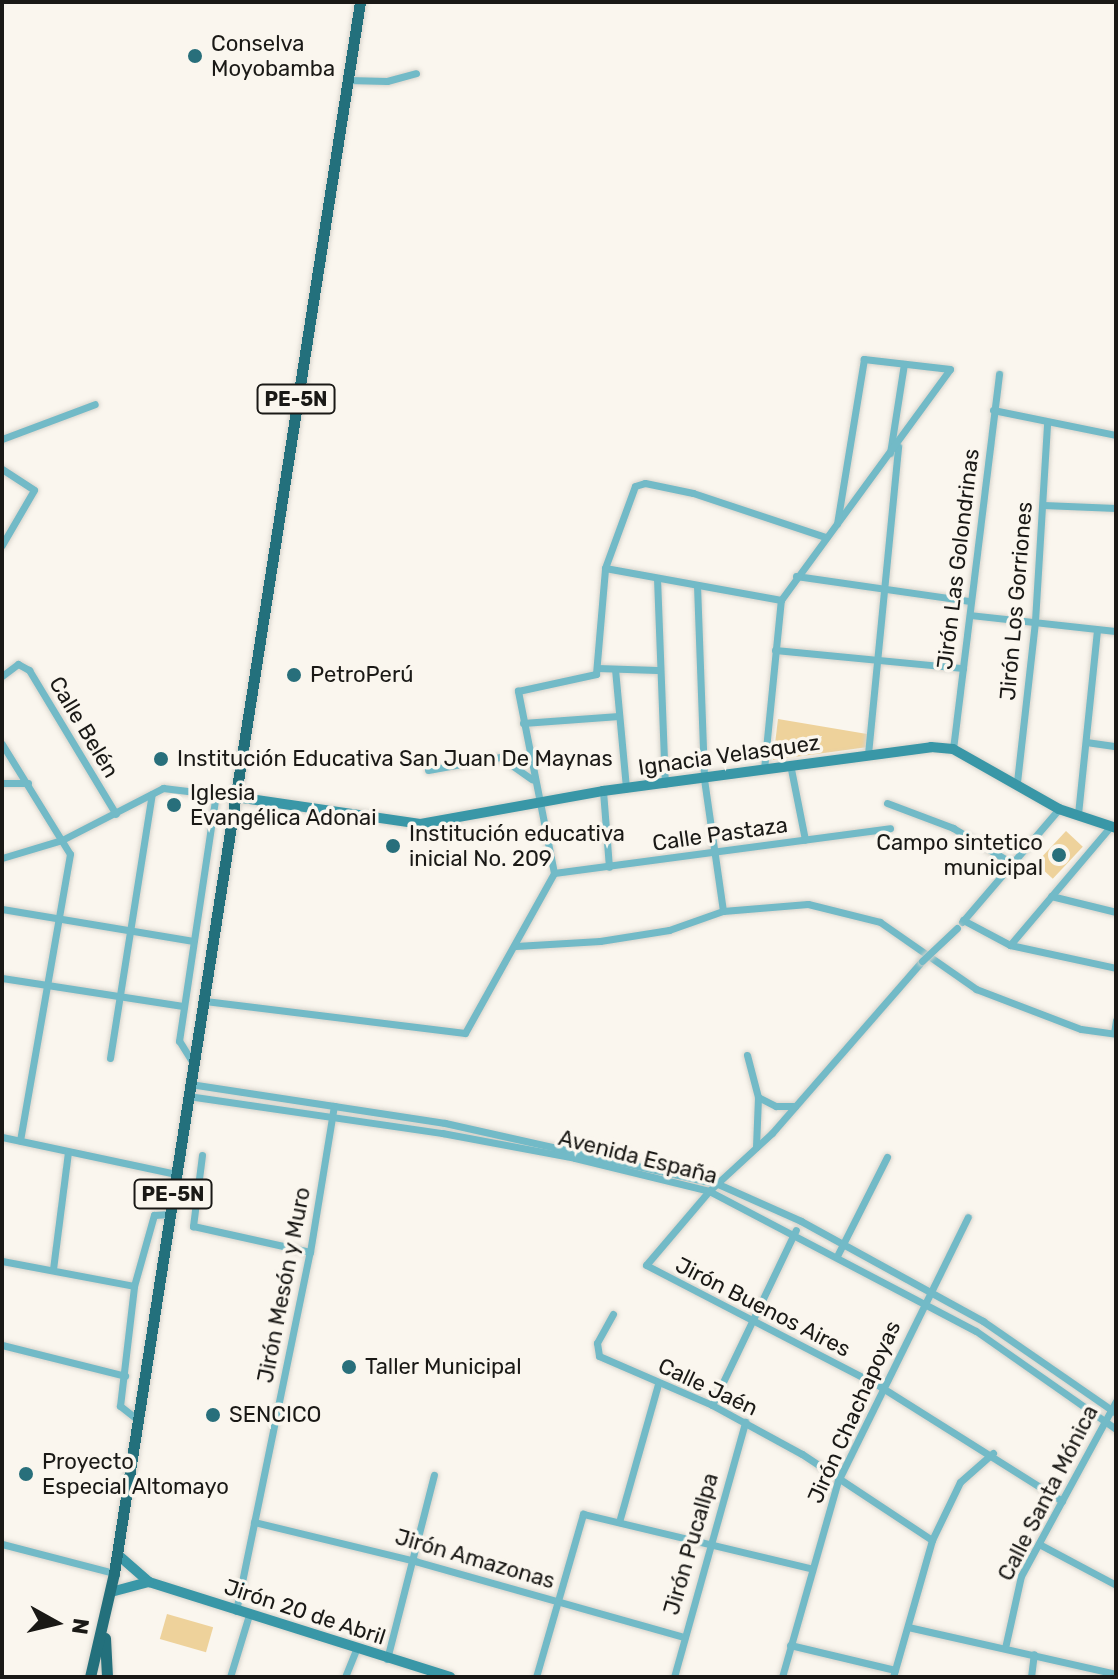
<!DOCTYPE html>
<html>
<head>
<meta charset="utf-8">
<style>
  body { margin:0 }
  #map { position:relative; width:1118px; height:1679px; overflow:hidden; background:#faf6ee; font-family:Rubik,sans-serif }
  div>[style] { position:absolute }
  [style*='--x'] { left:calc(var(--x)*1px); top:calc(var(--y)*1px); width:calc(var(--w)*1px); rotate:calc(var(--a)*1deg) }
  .green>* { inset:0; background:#eed29b; transform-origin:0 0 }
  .roads { filter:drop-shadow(0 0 2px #d6d3cb) drop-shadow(0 0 2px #d6d3cb) }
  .minor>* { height:7px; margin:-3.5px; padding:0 3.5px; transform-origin:3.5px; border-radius:3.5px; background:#72bac7 }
  .secondary>* { height:10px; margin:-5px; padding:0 5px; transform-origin:5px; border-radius:5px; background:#3997a7 }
  .trunk>* { height:11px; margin:-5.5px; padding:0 5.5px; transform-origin:5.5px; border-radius:5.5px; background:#23707c }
  .bridges { filter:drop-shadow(0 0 2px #d6d3cb) drop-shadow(0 0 2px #d6d3cb) }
  .minor-bridge>* { height:7px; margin:-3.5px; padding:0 3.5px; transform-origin:3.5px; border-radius:3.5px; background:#72bac7 }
  .dots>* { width:22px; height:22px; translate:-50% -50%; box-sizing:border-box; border:4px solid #faf6ee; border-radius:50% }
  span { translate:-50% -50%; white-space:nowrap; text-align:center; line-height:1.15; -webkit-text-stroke:7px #faf6ee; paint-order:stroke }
  .shield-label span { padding:2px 6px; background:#faf6ee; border:2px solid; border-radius:6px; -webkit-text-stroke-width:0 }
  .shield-label { font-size:20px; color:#1a1916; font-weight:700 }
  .poi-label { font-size:22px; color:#1a1916 }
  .left { translate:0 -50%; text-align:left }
  .right { translate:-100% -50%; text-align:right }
  .street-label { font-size:22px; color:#1a1916 }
  .frame { position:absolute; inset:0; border:4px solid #1a1916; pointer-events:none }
  .north { position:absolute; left:16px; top:1583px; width:80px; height:80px; -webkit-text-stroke:6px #faf6ee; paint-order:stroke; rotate:98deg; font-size:22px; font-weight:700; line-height:32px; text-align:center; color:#1a1916 }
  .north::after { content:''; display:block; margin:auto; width:28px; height:36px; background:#1a1916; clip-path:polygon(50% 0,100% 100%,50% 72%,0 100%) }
</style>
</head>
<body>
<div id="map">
  <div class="green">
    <div style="clip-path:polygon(778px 719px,867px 734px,868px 747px,773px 760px)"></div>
    <div style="left:1066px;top:831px;width:23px;height:44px;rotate:43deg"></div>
    <div style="left:167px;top:1614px;width:48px;height:26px;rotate:16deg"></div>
  </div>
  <div class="roads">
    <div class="minor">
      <div style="--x:347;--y:80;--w:40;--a:1.4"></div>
      <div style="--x:387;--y:81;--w:30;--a:-15"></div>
      <div style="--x:993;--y:410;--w:126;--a:11.5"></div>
      <div style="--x:2;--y:439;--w:99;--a:-20.6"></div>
      <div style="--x:890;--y:453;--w:90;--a:-81.1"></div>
      <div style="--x:2;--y:469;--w:38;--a:33"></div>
      <div style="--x:34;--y:490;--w:64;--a:120.2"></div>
      <div style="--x:1043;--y:505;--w:73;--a:2.4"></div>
      <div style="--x:605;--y:568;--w:179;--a:10.3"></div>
      <div style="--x:796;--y:576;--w:176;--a:8.2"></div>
      <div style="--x:657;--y:578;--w:206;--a:87.8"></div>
      <div style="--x:697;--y:585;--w:194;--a:87.9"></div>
      <div style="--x:704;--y:779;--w:133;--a:81.8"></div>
      <div style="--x:970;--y:615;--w:147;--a:6.3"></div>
      <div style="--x:775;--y:650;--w:189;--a:5.5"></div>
      <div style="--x:597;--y:668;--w:60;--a:1.9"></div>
      <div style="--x:615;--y:669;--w:120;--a:84.7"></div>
      <div style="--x:2;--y:676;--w:20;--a:-37"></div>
      <div style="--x:18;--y:664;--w:13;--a:29"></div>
      <div style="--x:29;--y:670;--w:168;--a:58.9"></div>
      <div style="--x:523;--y:723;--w:96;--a:-4.2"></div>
      <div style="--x:1086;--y:742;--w:30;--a:8"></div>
      <div style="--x:2;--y:744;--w:129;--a:58.3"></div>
      <div style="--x:70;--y:854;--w:291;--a:99.9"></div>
      <div style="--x:953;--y:749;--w:378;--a:-83"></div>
      <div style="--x:868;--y:754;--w:309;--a:-84.4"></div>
      <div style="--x:764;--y:769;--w:170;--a:-84.3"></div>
      <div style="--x:781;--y:600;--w:286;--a:-53.8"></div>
      <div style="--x:950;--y:369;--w:87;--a:-173.4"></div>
      <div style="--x:864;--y:359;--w:167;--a:99.3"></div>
      <div style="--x:791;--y:769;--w:72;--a:78.8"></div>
      <div style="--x:428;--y:770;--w:73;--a:-10.2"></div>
      <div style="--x:500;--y:757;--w:39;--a:35"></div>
      <div style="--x:1017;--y:782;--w:162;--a:-83.6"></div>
      <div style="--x:1035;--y:621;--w:199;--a:-86.5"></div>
      <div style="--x:2;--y:783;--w:26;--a:0"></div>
      <div style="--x:603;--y:791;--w:76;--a:85.5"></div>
      <div style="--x:887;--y:803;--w:71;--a:20.7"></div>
      <div style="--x:953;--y:828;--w:66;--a:30.8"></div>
      <div style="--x:1078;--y:814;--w:185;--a:-84.1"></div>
      <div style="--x:2;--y:858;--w:63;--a:-16.7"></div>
      <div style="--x:62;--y:840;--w:114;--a:-27.2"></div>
      <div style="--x:163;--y:788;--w:74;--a:7"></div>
      <div style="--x:554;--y:873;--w:339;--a:-7.6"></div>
      <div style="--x:1051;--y:896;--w:67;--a:13.8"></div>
      <div style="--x:2;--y:909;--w:194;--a:9.5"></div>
      <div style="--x:963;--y:920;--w:53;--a:28"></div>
      <div style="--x:1010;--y:945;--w:108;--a:12.2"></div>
      <div style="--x:962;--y:922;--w:149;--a:-49.4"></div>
      <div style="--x:1010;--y:945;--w:156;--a:-49.7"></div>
      <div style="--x:516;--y:946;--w:84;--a:-3.4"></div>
      <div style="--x:600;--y:941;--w:70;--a:-9.1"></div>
      <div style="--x:669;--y:930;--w:57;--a:-19.4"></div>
      <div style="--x:723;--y:911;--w:85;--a:-4.7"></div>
      <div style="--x:808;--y:904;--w:74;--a:14"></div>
      <div style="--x:880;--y:922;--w:117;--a:34.9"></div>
      <div style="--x:976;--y:989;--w:112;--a:20.9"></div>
      <div style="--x:1081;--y:1029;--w:35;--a:8"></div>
      <div style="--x:922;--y:961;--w:228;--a:131.1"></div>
      <div style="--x:772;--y:1133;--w:86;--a:137.4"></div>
      <div style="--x:709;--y:1191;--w:97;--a:130.4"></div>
      <div style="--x:646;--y:1265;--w:265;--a:27.4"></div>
      <div style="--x:881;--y:1387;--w:214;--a:32.2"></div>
      <div style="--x:2;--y:978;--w:183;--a:8.8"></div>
      <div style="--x:205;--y:1001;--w:262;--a:7"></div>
      <div style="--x:465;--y:1033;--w:183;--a:-60.9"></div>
      <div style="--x:554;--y:873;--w:186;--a:-101.2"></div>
      <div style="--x:518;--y:691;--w:80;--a:-12.3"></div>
      <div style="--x:596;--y:674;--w:106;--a:-85.1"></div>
      <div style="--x:605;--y:568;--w:87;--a:-69.9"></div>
      <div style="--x:635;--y:486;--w:10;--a:-17"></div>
      <div style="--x:645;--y:483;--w:49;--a:11.8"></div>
      <div style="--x:693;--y:493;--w:139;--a:18.4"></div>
      <div style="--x:1114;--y:1033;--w:13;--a:-81"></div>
      <div style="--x:747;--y:1055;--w:43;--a:75.3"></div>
      <div style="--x:758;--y:1097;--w:20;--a:27"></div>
      <div style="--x:776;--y:1106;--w:19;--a:0"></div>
      <div style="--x:110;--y:1058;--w:267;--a:-81"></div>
      <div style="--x:193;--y:1063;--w:26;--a:-122"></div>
      <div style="--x:179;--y:1041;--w:250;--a:-81.5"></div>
      <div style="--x:190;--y:1084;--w:258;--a:8.7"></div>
      <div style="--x:445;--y:1123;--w:280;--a:12.6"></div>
      <div style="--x:718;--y:1184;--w:91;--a:24"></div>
      <div style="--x:801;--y:1221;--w:208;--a:28.8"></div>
      <div style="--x:983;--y:1321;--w:162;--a:34.7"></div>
      <div style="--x:188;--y:1096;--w:257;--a:8.3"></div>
      <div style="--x:442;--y:1133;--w:135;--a:10.6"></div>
      <div style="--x:575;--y:1158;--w:138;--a:13.8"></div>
      <div style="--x:709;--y:1191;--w:301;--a:27.7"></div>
      <div style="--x:976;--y:1331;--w:171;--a:35"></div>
      <div style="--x:2;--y:1137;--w:178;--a:12"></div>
      <div style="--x:756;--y:1147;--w:50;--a:-87.7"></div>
      <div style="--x:202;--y:1155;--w:72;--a:97.2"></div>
      <div style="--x:193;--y:1226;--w:120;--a:12.5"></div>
      <div style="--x:837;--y:1256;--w:111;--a:-63.2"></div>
      <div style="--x:2;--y:1261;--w:134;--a:10.7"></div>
      <div style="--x:53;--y:1269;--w:118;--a:-82.7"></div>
      <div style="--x:613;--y:1314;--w:33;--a:119"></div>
      <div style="--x:597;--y:1343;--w:13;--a:81"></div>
      <div style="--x:599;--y:1356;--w:123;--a:23.4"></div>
      <div style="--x:712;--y:1405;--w:102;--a:28.6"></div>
      <div style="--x:802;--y:1454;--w:156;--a:33.5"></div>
      <div style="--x:2;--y:1345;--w:127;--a:14.1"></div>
      <div style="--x:712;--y:1405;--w:194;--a:-64.4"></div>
      <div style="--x:138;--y:1420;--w:23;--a:-142"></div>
      <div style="--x:120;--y:1406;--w:121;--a:-83.3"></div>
      <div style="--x:134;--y:1286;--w:74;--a:-74.3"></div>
      <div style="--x:154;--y:1215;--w:16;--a:-4"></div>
      <div style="--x:254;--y:1522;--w:166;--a:13.6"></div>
      <div style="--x:415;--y:1561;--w:280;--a:15.8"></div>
      <div style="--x:619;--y:1522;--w:143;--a:-74.2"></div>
      <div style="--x:2;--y:1544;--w:116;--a:14.5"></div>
      <div style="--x:1039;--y:1544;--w:87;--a:28"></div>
      <div style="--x:236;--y:1611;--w:367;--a:-78.4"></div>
      <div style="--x:310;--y:1252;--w:148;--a:-80.7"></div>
      <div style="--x:908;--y:1627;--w:213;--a:12.7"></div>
      <div style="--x:790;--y:1645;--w:108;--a:13.4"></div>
      <div style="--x:1005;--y:1648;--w:74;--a:-77.5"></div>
      <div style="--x:1021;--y:1576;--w:199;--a:-61.5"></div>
      <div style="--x:387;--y:1659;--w:190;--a:-75.7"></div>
      <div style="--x:230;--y:1677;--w:65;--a:-73"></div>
      <div style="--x:345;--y:1677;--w:29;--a:-68"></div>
      <div style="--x:536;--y:1677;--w:170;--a:-73.9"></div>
      <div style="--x:583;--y:1514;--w:233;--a:13.4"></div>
      <div style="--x:674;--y:1677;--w:265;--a:-74.4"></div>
      <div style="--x:782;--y:1677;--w:204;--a:-74.1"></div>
      <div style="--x:838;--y:1481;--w:294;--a:-63.8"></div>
      <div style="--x:893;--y:1677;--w:142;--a:-74.1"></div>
      <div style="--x:932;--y:1540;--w:64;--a:-64.2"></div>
      <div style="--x:960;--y:1482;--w:44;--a:-41.3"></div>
      <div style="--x:1031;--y:1677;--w:23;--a:-83"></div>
    </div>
    <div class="secondary">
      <div style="--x:236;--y:797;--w:186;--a:8.3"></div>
      <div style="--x:420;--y:824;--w:186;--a:-10.2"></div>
      <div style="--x:603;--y:791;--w:331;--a:-7.6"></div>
      <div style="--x:931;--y:747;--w:22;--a:5"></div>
      <div style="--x:953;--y:749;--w:122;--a:29.5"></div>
      <div style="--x:1059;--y:809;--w:60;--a:18.4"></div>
      <div style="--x:117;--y:1554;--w:43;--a:41.2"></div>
      <div style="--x:149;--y:1582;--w:316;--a:17.5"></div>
      <div style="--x:111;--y:1592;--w:39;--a:-15"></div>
    </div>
    <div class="trunk">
      <div style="--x:105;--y:1638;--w:39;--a:87"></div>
      <div style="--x:90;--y:1677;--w:107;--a:-77"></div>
      <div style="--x:114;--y:1573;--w:1590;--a:-81.1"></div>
    </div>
  </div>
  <div class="bridges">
    <div class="minor-bridge">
      <div style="--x:922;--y:961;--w:48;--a:-43.3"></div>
    </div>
  </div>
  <div class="dots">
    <div style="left:195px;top:56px;background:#286f7b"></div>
    <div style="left:294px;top:675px;background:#286f7b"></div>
    <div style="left:161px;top:759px;background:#286f7b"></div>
    <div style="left:174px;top:805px;background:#286f7b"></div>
    <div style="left:393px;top:846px;background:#286f7b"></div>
    <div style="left:1059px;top:855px;background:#286f7b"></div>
    <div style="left:349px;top:1367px;background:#286f7b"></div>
    <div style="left:213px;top:1415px;background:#286f7b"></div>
    <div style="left:26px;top:1474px;background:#286f7b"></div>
  </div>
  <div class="shield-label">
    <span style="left:296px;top:399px">PE-5N</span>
    <span style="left:173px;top:1194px">PE-5N</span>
  </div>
  <div class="poi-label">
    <span class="left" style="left:211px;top:56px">Conselva<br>Moyobamba</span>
    <span class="left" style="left:310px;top:675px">PetroPerú</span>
    <span class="left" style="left:177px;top:759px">Institución Educativa San Juan De Maynas</span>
    <span class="left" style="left:190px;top:805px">Iglesia<br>Evangélica Adonai</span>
    <span class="left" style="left:409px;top:846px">Institución educativa<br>inicial No. 209</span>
    <span class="right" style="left:1043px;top:855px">Campo sintetico<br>municipal</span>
    <span class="left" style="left:365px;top:1367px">Taller Municipal</span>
    <span class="left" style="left:229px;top:1415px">SENCICO</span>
    <span class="left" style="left:42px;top:1474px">Proyecto<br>Especial Altomayo</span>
  </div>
  <div class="street-label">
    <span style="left:958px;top:559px;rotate:-83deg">Jirón Las Golondrinas</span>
    <span style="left:1016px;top:601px;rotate:-85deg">Jirón Los Gorriones</span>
    <span style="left:84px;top:727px;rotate:59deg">Calle Belén</span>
    <span style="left:729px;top:755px;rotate:-8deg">Ignacia Velasquez</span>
    <span style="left:720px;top:834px;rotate:-8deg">Calle Pastaza</span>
    <span style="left:638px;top:1157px;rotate:14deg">Avenida España</span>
    <span style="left:284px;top:1285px;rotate:-79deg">Jirón Mesón y Muro</span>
    <span style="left:763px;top:1307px;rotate:27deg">Jirón Buenos Aires</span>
    <span style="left:708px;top:1387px;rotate:25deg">Calle Jaén</span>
    <span style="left:854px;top:1412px;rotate:-66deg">Jirón Chachapoyas</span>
    <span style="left:1048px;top:1493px;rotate:-63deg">Calle Santa Mónica</span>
    <span style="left:691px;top:1544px;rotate:-74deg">Jirón Pucallpa</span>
    <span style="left:475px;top:1559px;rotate:16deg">Jirón Amazonas</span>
    <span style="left:305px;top:1612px;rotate:18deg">Jirón 20 de Abril</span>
  </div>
  <div class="frame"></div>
  <div class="north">N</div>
</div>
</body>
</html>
